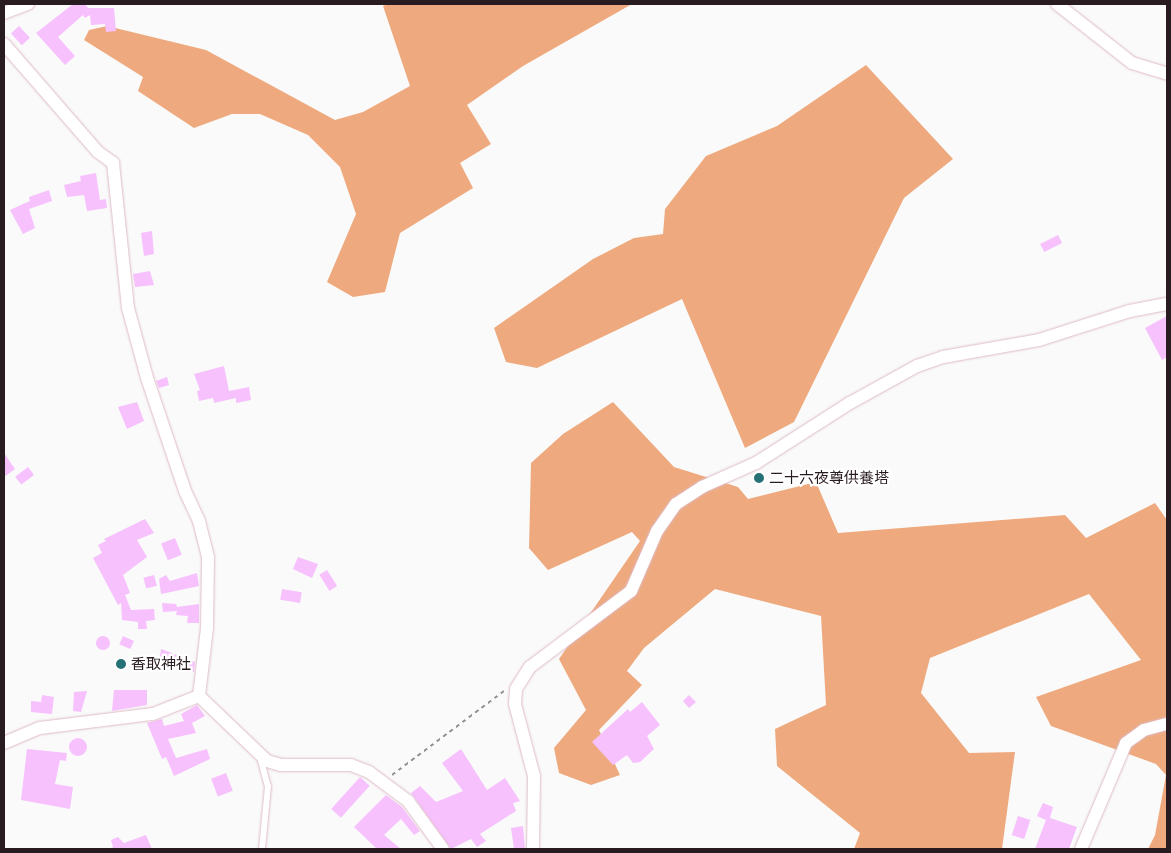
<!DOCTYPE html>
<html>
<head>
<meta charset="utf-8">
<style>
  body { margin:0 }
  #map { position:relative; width:1171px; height:853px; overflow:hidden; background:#fafafa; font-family:Ubuntu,"Noto Sans JP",sans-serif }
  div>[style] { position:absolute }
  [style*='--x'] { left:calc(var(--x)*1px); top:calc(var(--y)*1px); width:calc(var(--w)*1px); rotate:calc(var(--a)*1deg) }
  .forest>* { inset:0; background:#eeaa7e }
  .building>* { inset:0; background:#f6c1fd; transform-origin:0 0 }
  .round { border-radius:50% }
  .path>* { height:2px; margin-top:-1px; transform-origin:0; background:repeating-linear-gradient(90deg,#958f91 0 4px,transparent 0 8px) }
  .roads { filter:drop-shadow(0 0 1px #debac7) drop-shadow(0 0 1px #debac7) }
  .service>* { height:6px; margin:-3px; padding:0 3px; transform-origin:3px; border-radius:3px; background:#fff }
  .minor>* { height:12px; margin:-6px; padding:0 6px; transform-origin:6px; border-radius:6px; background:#fff }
  .dots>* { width:14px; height:14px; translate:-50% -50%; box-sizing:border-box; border:2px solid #fff; border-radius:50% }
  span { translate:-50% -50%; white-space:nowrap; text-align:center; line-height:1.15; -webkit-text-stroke:4.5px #fff; paint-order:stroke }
  .poi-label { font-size:15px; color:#291c21 }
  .left { translate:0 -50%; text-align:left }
  .frame { position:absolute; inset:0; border:5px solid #291c21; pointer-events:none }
</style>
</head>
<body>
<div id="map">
  <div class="forest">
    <div style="clip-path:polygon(388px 4px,632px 4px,523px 66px,467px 105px,491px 144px,460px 163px,473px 188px,400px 233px,385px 292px,353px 297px,327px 282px,356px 214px,340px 167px,308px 135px,260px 114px,232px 114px,194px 128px,138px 91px,143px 77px,84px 40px,89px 30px,107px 26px,206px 50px,335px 120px,363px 112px,410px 86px,383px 6px)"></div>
    <div style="clip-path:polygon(866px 65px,953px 159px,904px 198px,794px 422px,745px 448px,682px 299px,537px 368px,506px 362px,494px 328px,593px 259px,634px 238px,663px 234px,665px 209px,706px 156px,777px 126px)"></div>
    <div style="clip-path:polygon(613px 402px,674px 467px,738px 487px,748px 499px,816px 482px,838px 533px,1065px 515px,1086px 538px,1155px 503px,1167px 520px,1167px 849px,1148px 849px,1155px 835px,1166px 775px,1156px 764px,1051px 726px,1036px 697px,1141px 660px,1089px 594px,930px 658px,921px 693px,969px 753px,1015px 752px,1002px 849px,854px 849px,860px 833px,777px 766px,775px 729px,826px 705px,821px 616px,715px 589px,644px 648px,627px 671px,642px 685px,599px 730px,620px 775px,591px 785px,559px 773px,554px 748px,586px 710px,559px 659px,640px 541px,632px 532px,548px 570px,529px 548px,531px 463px,563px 434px)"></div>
  </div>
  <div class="building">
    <div style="clip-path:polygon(73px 4px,85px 4px,88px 8px,114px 8px,116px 31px,106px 32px,105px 24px,91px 25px,90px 15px,85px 18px,83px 15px,58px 37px,75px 56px,65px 65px,36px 33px)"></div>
    <div style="left:19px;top:26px;width:16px;height:11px;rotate:47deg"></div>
    <div style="clip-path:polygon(96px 173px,100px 200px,106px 199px,107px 208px,87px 211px,84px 195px,67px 197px,64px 185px,81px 181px,80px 176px)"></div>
    <div style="clip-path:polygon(49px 190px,52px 201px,29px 209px,35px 228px,23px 234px,10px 210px,30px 201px,29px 197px)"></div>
    <div style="clip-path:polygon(152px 231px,154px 254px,144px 256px,141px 233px)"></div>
    <div style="left:1058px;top:235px;width:9px;height:20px;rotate:63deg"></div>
    <div style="clip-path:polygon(150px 271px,154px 285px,135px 287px,133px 274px)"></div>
    <div style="clip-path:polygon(1167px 316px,1167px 357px,1162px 360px,1145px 328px)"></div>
    <div style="clip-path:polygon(224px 366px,229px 391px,249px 387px,251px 400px,236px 403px,236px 398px,214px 403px,213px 398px,199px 401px,197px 391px,200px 390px,194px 374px)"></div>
    <div style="clip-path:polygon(167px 377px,169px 385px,159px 388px,156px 381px)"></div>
    <div style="clip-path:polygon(137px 402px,144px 421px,127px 429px,118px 407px)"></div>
    <div style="clip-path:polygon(4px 453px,15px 469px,4px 477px)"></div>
    <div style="left:28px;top:467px;width:10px;height:16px;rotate:53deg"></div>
    <div style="clip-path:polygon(145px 519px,154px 533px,137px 540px,147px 557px,123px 575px,130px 593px,125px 595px,131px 610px,154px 609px,155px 620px,146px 621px,147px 629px,138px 629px,138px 622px,122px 620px,121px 603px,118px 605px,93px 558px,102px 553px,98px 545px,106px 541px,104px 539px)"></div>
    <div style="left:175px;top:538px;width:18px;height:15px;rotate:68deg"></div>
    <div style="clip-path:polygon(298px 557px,318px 564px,312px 578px,293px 569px)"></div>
    <div style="left:327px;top:570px;width:19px;height:9px;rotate:58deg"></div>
    <div style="clip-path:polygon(197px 573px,199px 586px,161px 594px,159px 579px,166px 575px,170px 581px)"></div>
    <div style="left:154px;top:575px;width:11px;height:11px;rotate:75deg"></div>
    <div style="left:282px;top:589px;width:20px;height:11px;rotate:9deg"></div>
    <div style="clip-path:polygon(162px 603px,176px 604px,177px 607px,199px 604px,199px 623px,187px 623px,188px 616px,176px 615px,177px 611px,163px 612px)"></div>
    <div style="left:123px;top:636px;width:12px;height:9px;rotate:24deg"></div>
    <div class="round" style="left:96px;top:636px;width:14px;height:14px"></div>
    <div style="clip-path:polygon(161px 649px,195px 662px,194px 672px,159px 663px)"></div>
    <div style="clip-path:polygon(114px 690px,147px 690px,147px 705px,112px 711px)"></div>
    <div style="clip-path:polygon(87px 691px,81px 712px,73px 711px,74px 692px)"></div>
    <div style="clip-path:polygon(42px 695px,54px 697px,52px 714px,31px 712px,31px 701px,41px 702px)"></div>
    <div style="clip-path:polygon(689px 695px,696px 702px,689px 708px,683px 701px)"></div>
    <div style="clip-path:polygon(642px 702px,660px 725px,647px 736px,654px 749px,640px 762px,633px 763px,627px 755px,613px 765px,592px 742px,628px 709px,630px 712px)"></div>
    <div style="clip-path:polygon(197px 705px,205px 716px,192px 723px,196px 733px,168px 739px,176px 758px,207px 749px,210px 759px,174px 776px,166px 757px,162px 759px,147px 723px,162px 719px,164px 726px,184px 721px,181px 714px)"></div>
    <div class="round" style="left:69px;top:738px;width:18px;height:18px"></div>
    <div style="clip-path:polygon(27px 749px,67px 753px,66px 761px,60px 760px,55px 784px,73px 787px,70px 809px,21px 800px)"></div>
    <div style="clip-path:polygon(461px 749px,487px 790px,505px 778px,520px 801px,513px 803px,516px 811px,480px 834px,486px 841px,477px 847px,471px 839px,451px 849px,411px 793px,420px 786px,436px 802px,463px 791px,442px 763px)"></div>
    <div style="left:226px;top:773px;width:19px;height:16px;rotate:69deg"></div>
    <div style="left:360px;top:777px;width:13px;height:43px;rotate:42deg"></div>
    <div style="clip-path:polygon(386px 795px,402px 807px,420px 831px,414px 835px,401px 819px,384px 835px,401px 849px,377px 849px,354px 827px)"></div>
    <div style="clip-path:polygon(1043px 803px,1053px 807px,1050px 818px,1077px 827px,1069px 849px,1035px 849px,1046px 820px,1037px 816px)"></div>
    <div style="left:1018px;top:816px;width:13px;height:20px;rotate:18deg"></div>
    <div style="clip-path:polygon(523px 826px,525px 849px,514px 849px,511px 828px)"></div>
    <div style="clip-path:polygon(146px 835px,152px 849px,110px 849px,113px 847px,111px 840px,118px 837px,124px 843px)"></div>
  </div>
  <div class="path">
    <div style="--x:392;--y:775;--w:140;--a:-36.9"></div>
  </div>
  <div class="roads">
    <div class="service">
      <div style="--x:260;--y:757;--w:30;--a:75"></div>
      <div style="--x:268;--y:786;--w:63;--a:95.4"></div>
    </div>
    <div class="minor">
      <div style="--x:1057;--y:4;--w:95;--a:38.2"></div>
      <div style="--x:1132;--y:63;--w:37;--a:17"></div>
      <div style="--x:4;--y:13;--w:26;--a:-21"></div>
      <div style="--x:4;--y:44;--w:143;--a:49"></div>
      <div style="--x:98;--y:152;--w:19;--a:36"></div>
      <div style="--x:113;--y:163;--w:146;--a:84.1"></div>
      <div style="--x:128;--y:308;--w:73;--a:74.8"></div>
      <div style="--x:147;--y:378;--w:119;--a:71.4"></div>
      <div style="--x:185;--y:491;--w:33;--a:65"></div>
      <div style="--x:199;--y:521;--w:38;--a:76"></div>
      <div style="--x:208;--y:558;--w:70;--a:90.8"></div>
      <div style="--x:207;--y:628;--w:68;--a:96.7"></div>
      <div style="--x:4;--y:743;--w:39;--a:-23"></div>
      <div style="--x:40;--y:728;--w:114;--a:-7.1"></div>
      <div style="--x:153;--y:714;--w:49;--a:-21.4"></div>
      <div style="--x:199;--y:696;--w:94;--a:43.7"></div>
      <div style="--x:267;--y:761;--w:15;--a:16"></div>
      <div style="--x:281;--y:765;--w:70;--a:0"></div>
      <div style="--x:351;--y:765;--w:19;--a:21"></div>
      <div style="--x:369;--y:772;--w:49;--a:36.6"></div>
      <div style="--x:408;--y:801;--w:59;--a:53.9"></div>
      <div style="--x:533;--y:849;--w:73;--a:-89.2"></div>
      <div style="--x:534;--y:776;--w:74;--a:-104.8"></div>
      <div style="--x:515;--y:704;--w:15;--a:-86"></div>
      <div style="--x:516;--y:689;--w:26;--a:-58"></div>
      <div style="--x:530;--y:667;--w:126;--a:-37"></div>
      <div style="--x:631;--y:591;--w:65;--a:-66.6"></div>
      <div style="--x:657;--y:531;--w:33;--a:-55"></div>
      <div style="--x:676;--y:504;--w:31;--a:-33"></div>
      <div style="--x:702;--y:487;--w:59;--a:-24"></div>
      <div style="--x:756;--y:463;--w:112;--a:-32.6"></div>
      <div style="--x:850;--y:403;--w:77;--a:-28.9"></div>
      <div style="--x:917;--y:366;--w:28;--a:-19"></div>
      <div style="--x:943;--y:357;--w:97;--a:-10"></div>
      <div style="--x:1039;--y:340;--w:96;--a:-17.7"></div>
      <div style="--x:1130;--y:311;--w:38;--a:-11"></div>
      <div style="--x:1081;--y:849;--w:115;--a:-67"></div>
      <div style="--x:1126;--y:743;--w:22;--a:-36"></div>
      <div style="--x:1144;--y:730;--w:24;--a:-15"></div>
    </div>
  </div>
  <div class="dots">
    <div style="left:759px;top:478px;background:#267175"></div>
    <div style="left:121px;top:664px;background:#267175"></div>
  </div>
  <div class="poi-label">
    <span class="left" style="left:769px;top:478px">二十六夜尊供養塔</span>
    <span class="left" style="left:131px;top:664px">香取神社</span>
  </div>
  <div class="frame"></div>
</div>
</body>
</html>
